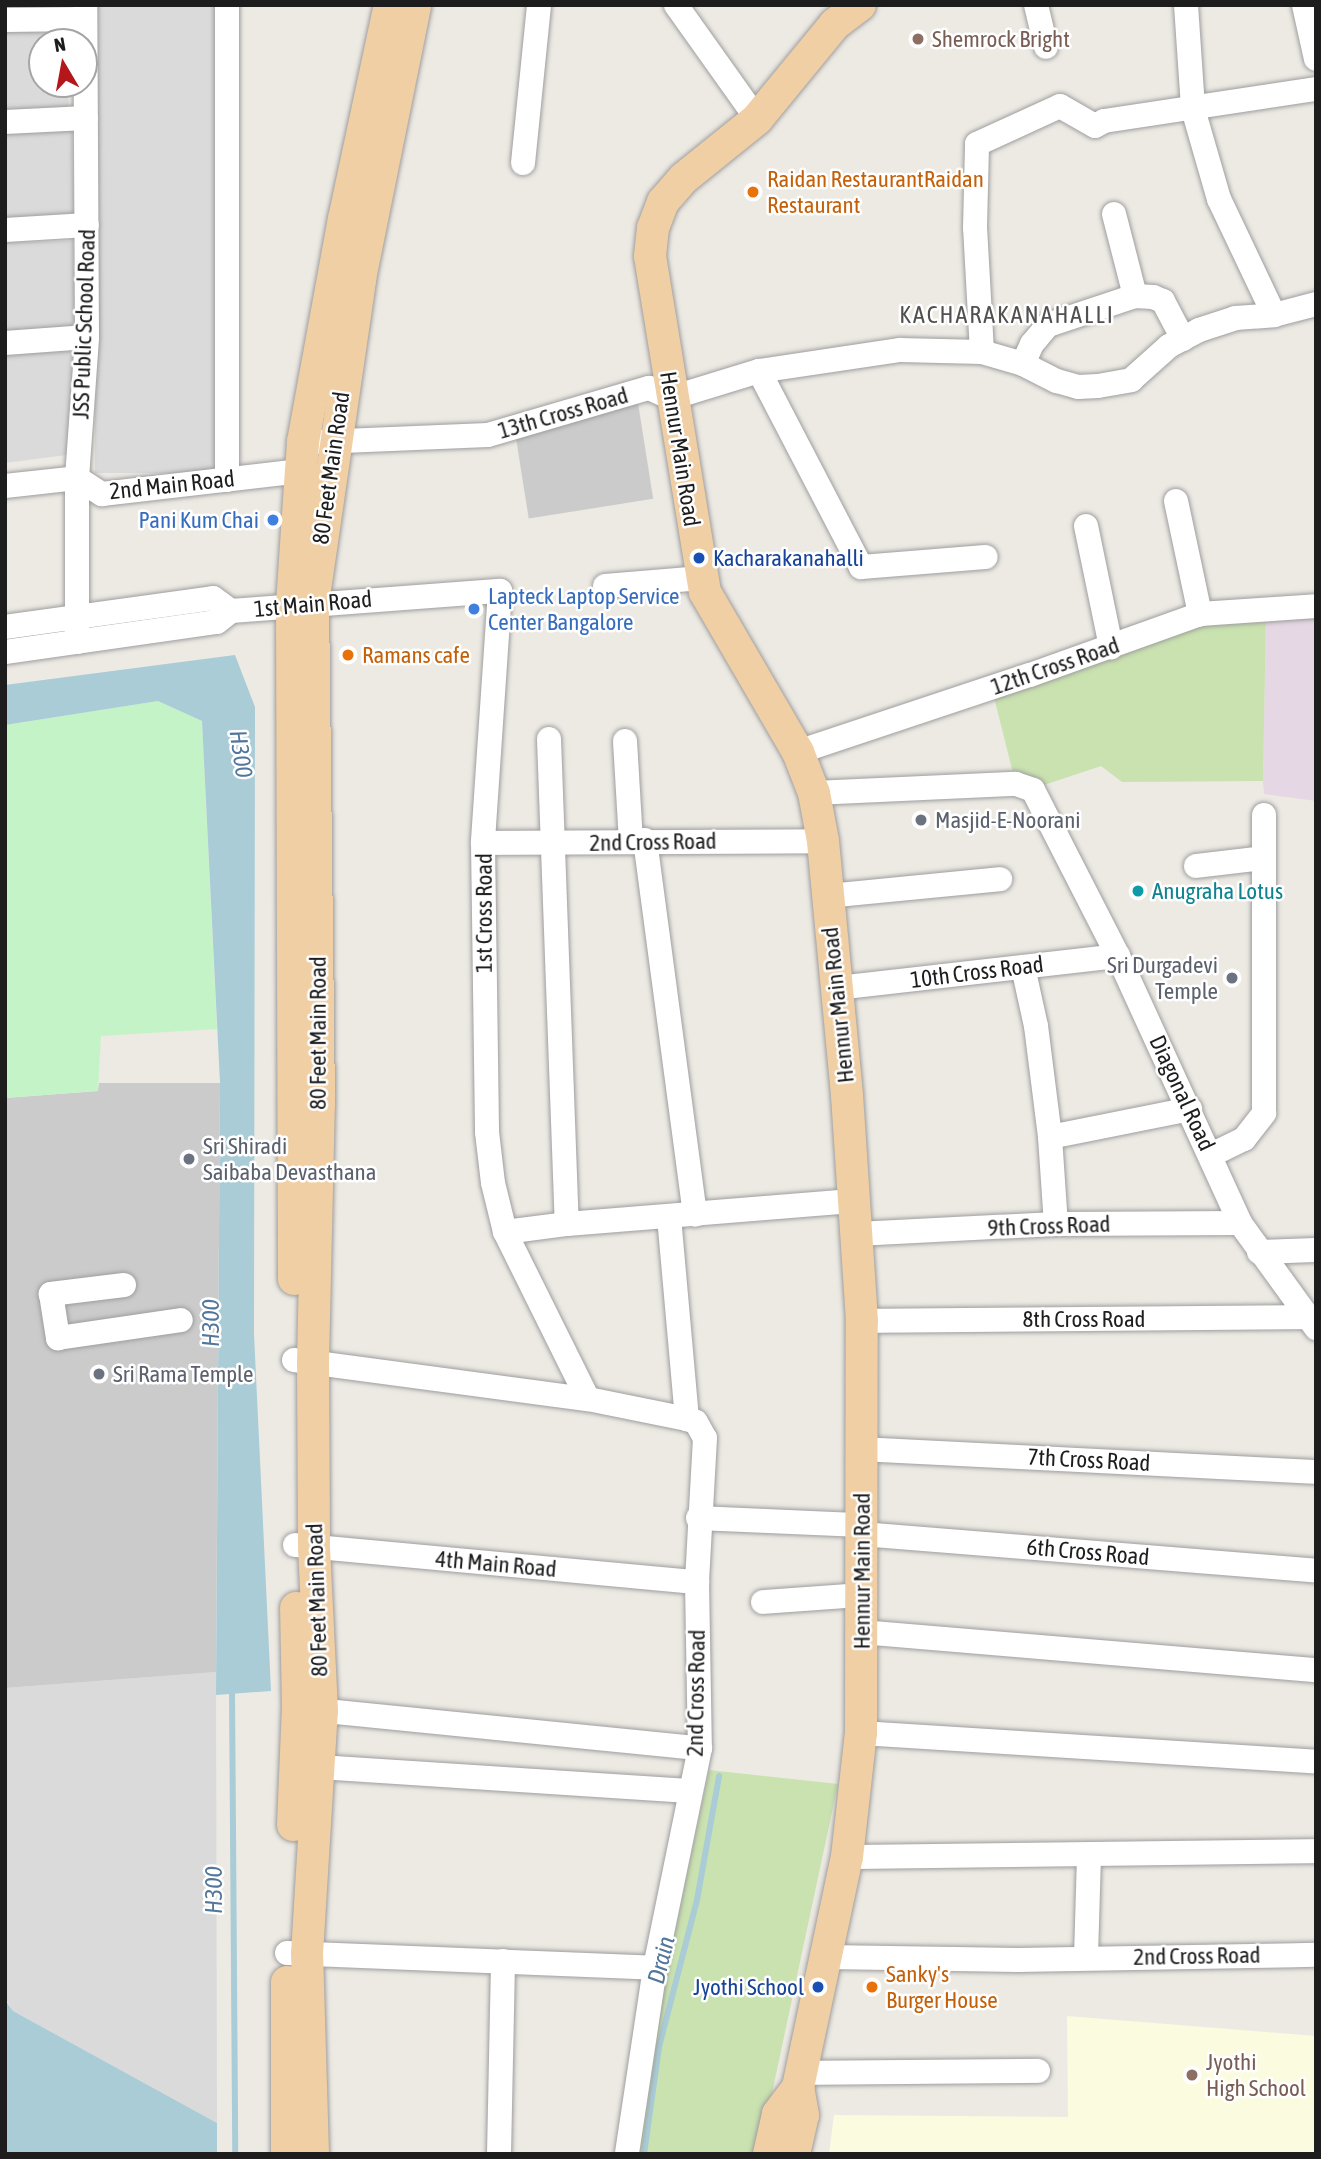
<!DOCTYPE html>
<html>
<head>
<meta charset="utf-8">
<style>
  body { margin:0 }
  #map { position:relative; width:1321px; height:2159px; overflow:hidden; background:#edeae4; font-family:"Asap Condensed",sans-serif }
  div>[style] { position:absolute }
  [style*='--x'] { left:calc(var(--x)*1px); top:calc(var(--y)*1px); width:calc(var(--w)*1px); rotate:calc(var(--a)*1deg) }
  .residential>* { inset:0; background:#dbdada; transform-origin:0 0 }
  .industrial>* { inset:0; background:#e5d7e3 }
  .education>* { inset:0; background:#fbfbdf }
  .religious>* { inset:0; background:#cbcbcb; transform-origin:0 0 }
  .grass>* { inset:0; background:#c9e2af }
  .park>* { inset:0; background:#c5f3c8 }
  .water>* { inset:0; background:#a9ccd6 }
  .stream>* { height:6px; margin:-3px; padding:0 3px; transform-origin:3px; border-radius:3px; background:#a9ccd6 }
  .roads { filter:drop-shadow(0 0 2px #9e9e9e) drop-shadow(0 0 2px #9e9e9e) }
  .minor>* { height:24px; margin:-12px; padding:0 12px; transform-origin:12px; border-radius:12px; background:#fff }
  .major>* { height:32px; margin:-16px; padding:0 16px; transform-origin:16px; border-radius:16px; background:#f1cfa5 }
  .dots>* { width:19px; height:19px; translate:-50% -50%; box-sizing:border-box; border:4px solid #fff; border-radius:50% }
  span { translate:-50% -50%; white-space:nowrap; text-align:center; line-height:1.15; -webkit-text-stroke:5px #fff; paint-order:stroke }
  .education-label { font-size:23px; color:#785e54 }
  .left { translate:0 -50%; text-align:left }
  .food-label { font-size:23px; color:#c56008 }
  .street-label { font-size:23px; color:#1d1d1d }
  .shop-label { font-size:23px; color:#366cbe }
  .right { translate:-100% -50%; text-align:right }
  .transit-label { font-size:23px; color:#164399 }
  .worship-label { font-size:23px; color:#5b616d }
  .culture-label { font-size:23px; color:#0d838f }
  .neighbourhood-label { font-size:24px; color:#505050; letter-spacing:2px }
  .water-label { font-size:24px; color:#52779a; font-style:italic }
  .frame { position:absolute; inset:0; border:7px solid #1d1d1d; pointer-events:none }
  .north { position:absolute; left:28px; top:28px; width:70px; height:70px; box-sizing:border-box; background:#fff; border:2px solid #a5a5a5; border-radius:50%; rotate:350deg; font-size:19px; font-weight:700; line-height:28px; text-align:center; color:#1d1d1d }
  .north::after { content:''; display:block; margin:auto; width:24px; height:32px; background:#b31719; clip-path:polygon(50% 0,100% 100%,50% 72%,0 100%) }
</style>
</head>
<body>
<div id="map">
  <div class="residential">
    <div style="left:95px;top:5px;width:122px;height:468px"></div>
    <div style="clip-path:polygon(67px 28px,67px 42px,42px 42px,42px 84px,68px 84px,69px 112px,5px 114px,5px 30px)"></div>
    <div style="left:72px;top:129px;width:87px;height:67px;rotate:89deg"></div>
    <div style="left:73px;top:241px;width:88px;height:68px;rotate:89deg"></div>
    <div style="clip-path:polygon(79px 350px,74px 454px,5px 463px,5px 353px)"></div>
    <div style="clip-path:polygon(216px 1672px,217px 2123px,13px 2011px,5px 1998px,5px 1688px)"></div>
  </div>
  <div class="industrial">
    <div style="clip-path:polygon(1316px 614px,1316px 801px,1264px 794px,1263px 781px,1266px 615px)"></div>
  </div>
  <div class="education">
    <div style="clip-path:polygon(1067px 2016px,1316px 2036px,1316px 2154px,829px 2154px,834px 2115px,1068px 2117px)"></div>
  </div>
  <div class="religious">
    <div style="left:638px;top:403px;width:97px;height:126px;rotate:81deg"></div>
    <div style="clip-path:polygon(99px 1083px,220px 1083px,216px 1672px,5px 1688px,5px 1098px,98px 1091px)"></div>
  </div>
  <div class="grass">
    <div style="clip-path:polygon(1266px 615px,1263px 781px,1122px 782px,1101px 766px,1044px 785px,1013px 773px,994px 697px,1189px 629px)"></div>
    <div style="clip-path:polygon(709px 1770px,838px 1784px,759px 2154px,638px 2154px,667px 1969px)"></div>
  </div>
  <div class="park">
    <div style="clip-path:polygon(158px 701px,202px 721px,217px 1029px,101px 1036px,98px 1091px,5px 1098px,5px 725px)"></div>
  </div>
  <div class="water">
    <div style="clip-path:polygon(235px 655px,255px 707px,254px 1334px,271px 1691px,216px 1695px,220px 1083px,202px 721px,158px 701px,5px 725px,5px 685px)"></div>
    <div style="clip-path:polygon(5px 2000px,13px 2011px,217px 2123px,217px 2154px,5px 2154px)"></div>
  </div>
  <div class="stream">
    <div style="--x:232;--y:1687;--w:467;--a:89.6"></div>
    <div style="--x:644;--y:2154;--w:108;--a:-82"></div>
    <div style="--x:659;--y:2047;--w:152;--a:-75.5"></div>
    <div style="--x:697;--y:1900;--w:126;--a:-79.9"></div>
  </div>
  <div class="roads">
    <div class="minor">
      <div style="--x:227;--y:5;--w:475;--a:90"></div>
      <div style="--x:676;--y:5;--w:140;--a:54.6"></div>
      <div style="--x:1036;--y:5;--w:43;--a:76.6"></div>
      <div style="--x:1186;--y:5;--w:104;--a:86.1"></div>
      <div style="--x:1193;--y:109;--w:94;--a:73.9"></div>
      <div style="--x:1219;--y:199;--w:128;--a:64.6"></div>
      <div style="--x:1304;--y:5;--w:55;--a:77.5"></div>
      <div style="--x:5;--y:20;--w:80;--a:-0.7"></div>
      <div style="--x:5;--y:122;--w:81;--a:-2.8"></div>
      <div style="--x:523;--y:163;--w:159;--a:-84.2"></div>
      <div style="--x:1114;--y:214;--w:85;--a:75.6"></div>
      <div style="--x:5;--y:230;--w:82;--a:-3.5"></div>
      <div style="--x:5;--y:343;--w:82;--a:-4.2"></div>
      <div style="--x:982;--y:352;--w:124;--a:-93.2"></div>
      <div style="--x:975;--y:228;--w:84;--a:-88.6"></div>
      <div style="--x:977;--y:144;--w:91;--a:-24.6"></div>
      <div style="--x:1060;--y:106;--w:40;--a:29.7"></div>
      <div style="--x:1095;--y:126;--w:10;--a:-29"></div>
      <div style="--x:1104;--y:121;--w:214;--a:-8.6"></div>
      <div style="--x:1023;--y:364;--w:22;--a:-66"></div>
      <div style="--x:1032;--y:344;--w:25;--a:-50"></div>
      <div style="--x:1048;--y:325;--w:92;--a:-18.4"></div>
      <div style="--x:1135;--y:296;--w:18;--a:3"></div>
      <div style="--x:1153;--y:297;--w:11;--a:22"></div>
      <div style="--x:1163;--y:301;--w:43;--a:62.2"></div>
      <div style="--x:759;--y:371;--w:221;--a:62.5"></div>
      <div style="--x:861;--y:567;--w:125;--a:-4.6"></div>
      <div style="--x:319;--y:442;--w:169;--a:-2.4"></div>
      <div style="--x:488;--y:435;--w:168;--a:-16.3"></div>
      <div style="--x:649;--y:388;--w:24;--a:24"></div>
      <div style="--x:671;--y:398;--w:92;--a:-17.1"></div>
      <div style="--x:759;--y:371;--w:143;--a:-8.5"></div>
      <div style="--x:900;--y:350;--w:82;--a:1.4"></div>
      <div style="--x:982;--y:352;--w:43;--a:16.3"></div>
      <div style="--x:1023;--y:364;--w:38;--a:27"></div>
      <div style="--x:1057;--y:381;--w:22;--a:16"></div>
      <div style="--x:1078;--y:387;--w:20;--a:-3"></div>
      <div style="--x:1098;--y:386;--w:34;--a:-10"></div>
      <div style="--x:1131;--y:380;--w:51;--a:-41.8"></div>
      <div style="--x:1169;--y:346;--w:34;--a:-28"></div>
      <div style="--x:1199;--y:330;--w:38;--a:-18"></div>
      <div style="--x:1235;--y:318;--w:39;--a:-4"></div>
      <div style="--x:1274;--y:315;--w:43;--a:-14.7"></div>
      <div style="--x:5;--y:486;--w:72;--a:-6.3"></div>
      <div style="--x:77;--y:478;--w:30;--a:33"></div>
      <div style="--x:102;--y:494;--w:200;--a:-6.6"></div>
      <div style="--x:1176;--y:501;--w:116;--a:78"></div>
      <div style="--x:1086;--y:526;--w:124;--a:78.3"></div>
      <div style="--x:605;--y:586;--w:97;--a:-4.7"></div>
      <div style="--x:5;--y:627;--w:210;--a:-7.9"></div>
      <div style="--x:213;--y:598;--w:22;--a:36"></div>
      <div style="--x:231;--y:611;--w:270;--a:-4.3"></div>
      <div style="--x:500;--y:591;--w:253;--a:93.9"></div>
      <div style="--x:483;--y:843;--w:289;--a:89.2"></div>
      <div style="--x:487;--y:1132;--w:51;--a:83.3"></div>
      <div style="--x:493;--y:1183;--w:50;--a:76.2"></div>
      <div style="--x:505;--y:1232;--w:186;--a:63.6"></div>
      <div style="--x:77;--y:642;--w:164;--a:-90"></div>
      <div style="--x:77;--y:478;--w:141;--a:-85.9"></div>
      <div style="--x:87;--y:337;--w:332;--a:-90.3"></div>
      <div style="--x:5;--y:652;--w:214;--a:-8.1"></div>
      <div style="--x:217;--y:622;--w:18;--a:-38"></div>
      <div style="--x:549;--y:739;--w:485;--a:87.9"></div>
      <div style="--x:625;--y:741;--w:100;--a:86.6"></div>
      <div style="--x:798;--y:752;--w:244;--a:-18.4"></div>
      <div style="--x:1030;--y:675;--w:181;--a:-19.7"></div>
      <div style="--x:1200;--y:614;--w:116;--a:-3.9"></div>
      <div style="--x:814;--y:793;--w:202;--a:-2.6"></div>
      <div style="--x:1016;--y:784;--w:18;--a:19"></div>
      <div style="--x:1033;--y:790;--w:186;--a:62.9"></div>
      <div style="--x:1118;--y:956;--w:294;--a:65.4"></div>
      <div style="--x:1240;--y:1223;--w:130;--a:54.1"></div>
      <div style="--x:645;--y:840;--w:378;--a:82.4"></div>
      <div style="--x:483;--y:843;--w:340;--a:-0.3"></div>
      <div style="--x:1196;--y:866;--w:68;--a:-6.7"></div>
      <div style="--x:828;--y:896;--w:173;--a:-5.6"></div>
      <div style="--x:1023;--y:967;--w:60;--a:77.6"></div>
      <div style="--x:1036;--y:1026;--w:112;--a:82.8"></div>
      <div style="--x:1050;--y:1137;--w:87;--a:86.1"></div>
      <div style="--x:837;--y:988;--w:283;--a:-6.5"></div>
      <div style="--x:1050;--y:1137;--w:143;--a:-11.3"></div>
      <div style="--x:1211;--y:1155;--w:37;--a:-26"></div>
      <div style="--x:1244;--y:1139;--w:33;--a:-52"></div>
      <div style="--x:1264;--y:1113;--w:298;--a:-90"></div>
      <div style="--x:669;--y:1217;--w:203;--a:84.9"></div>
      <div style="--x:505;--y:1232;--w:63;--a:-7.4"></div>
      <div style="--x:567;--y:1224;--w:289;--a:-4.6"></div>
      <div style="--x:857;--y:1234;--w:199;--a:-2.9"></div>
      <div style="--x:1056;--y:1224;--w:184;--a:-0.3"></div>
      <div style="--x:1259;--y:1252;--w:57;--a:-2"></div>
      <div style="--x:124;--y:1285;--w:74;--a:173"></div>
      <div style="--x:51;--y:1294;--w:45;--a:81"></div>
      <div style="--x:58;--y:1338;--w:124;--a:-8.3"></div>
      <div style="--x:862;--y:1321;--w:445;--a:-0.5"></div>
      <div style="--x:294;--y:1360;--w:297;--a:7.6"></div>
      <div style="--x:588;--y:1399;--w:101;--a:11.4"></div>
      <div style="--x:687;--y:1419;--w:9;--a:18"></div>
      <div style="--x:696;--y:1422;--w:18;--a:61"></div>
      <div style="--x:705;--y:1438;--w:144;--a:93.2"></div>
      <div style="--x:697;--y:1582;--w:166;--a:89"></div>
      <div style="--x:700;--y:1748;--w:225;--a:101.6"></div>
      <div style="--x:655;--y:1968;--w:188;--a:98.6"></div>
      <div style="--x:862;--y:1449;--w:455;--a:2.9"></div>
      <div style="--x:698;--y:1518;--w:163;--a:2.5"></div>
      <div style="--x:861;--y:1534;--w:457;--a:4.6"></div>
      <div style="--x:295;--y:1545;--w:404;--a:5.3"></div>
      <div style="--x:763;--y:1602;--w:98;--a:-4.1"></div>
      <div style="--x:861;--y:1632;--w:457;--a:4.8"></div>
      <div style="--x:306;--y:1709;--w:396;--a:5.7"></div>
      <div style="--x:861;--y:1733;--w:456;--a:3.6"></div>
      <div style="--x:319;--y:1767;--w:371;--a:3.7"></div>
      <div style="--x:847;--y:1857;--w:469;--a:-0.7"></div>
      <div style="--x:287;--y:1953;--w:368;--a:2.3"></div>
      <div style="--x:826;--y:1957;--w:192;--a:0.9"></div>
      <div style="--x:1018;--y:1960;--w:298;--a:-1"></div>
      <div style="--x:1086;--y:1957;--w:101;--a:-88.3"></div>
      <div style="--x:800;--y:2073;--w:238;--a:-0.5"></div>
      <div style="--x:499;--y:2154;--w:193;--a:-88.8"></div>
    </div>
    <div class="major">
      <div style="--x:294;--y:1279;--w:674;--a:-90.17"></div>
      <div style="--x:292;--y:605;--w:134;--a:-86.2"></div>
      <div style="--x:301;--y:471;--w:29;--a:-86"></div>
      <div style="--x:303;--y:442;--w:227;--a:-79.6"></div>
      <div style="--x:344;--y:219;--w:219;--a:-77.9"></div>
      <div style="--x:293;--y:1825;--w:117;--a:-87.6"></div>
      <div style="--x:298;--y:1708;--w:100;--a:-91.1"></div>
      <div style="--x:287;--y:1982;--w:172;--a:90"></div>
      <div style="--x:313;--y:2154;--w:200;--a:-91.7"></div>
      <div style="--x:307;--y:1954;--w:243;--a:-86.5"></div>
      <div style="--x:322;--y:1711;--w:164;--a:-92.8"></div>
      <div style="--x:314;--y:1547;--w:185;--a:-90.3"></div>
      <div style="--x:313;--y:1362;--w:257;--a:-88.7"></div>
      <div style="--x:319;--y:1105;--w:502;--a:-90.68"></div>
      <div style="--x:313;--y:603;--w:327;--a:-81.7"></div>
      <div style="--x:360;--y:279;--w:279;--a:-78.6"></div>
      <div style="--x:769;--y:2154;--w:41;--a:-77.3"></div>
      <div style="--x:778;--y:2114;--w:34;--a:-53"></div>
      <div style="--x:794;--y:2154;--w:40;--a:-77"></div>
      <div style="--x:803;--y:2115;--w:28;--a:-100"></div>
      <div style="--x:798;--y:2087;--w:235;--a:-78"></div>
      <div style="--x:847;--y:1857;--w:125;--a:-83.6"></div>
      <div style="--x:861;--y:1733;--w:412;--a:-89.9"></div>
      <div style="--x:862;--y:1321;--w:226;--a:-93.8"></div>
      <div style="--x:847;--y:1095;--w:255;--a:-95.4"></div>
      <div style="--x:823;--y:841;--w:49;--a:-100.6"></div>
      <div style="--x:814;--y:793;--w:44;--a:-111.3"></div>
      <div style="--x:798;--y:752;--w:185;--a:-120.2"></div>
      <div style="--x:705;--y:592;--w:340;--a:-99.3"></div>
      <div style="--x:650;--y:256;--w:28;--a:-84"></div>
      <div style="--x:653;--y:228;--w:28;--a:-69"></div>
      <div style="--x:663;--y:202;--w:32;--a:-49"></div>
      <div style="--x:684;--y:178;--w:94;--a:-38.9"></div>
      <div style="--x:757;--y:119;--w:123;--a:-50.6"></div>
      <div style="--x:835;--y:24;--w:31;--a:-37"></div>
    </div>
  </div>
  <div class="dots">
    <div style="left:918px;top:39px;background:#8d6e63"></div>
    <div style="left:753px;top:192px;background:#e8710a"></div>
    <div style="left:273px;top:520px;background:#3f7fe0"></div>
    <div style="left:699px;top:558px;background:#1a4fb4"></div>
    <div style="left:474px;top:609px;background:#3f7fe0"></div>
    <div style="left:348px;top:655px;background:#e8710a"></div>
    <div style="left:921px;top:820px;background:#6b7280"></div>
    <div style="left:1138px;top:891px;background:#0f9aa8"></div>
    <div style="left:1232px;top:978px;background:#6b7280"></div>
    <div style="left:189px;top:1159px;background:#6b7280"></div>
    <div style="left:99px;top:1374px;background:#6b7280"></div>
    <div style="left:818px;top:1987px;background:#1a4fb4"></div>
    <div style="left:872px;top:1987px;background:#e8710a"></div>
    <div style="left:1192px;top:2075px;background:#8d6e63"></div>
  </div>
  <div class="education-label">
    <span class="left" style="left:932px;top:39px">Shemrock Bright</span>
    <span class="left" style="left:1206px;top:2075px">Jyothi<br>High School</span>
  </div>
  <div class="food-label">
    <span class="left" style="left:767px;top:192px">Raidan RestaurantRaidan<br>Restaurant</span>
    <span class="left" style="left:362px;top:655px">Ramans cafe</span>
    <span class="left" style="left:886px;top:1987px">Sanky's<br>Burger House</span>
  </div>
  <div class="street-label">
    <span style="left:84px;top:324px;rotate:-88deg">JSS Public School Road</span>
    <span style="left:563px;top:413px;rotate:-16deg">13th Cross Road</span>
    <span style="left:680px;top:449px;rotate:81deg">Hennur Main Road</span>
    <span style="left:331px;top:468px;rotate:-82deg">80 Feet Main Road</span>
    <span style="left:172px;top:485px;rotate:-6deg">2nd Main Road</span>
    <span style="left:313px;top:604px;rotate:-5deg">1st Main Road</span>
    <span style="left:1055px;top:666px;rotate:-19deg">12th Cross Road</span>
    <span style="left:653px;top:842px;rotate:-1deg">2nd Cross Road</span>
    <span style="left:484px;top:913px;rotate:-90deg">1st Cross Road</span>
    <span style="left:977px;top:972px;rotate:-7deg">10th Cross Road</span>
    <span style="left:838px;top:1005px;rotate:-96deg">Hennur Main Road</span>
    <span style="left:318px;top:1033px;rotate:-90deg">80 Feet Main Road</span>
    <span style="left:1182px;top:1093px;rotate:65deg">Diagonal Road</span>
    <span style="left:1049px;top:1226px;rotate:-2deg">9th Cross Road</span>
    <span style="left:1084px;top:1319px">8th Cross Road</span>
    <span style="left:1089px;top:1460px;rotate:3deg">7th Cross Road</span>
    <span style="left:1088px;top:1552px;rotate:5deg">6th Cross Road</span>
    <span style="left:496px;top:1564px;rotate:5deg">4th Main Road</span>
    <span style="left:862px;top:1571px;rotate:-90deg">Hennur Main Road</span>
    <span style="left:317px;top:1600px;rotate:-92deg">80 Feet Main Road</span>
    <span style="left:696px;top:1693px;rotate:-89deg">2nd Cross Road</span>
    <span style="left:1197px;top:1956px;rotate:-1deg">2nd Cross Road</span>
  </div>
  <div class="shop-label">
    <span class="right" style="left:259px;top:520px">Pani Kum Chai</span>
    <span class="left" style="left:488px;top:609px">Lapteck Laptop Service<br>Center Bangalore</span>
  </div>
  <div class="transit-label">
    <span class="left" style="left:713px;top:558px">Kacharakanahalli</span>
    <span class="right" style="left:804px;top:1987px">Jyothi School</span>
  </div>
  <div class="worship-label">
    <span class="left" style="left:935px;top:820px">Masjid-E-Noorani</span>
    <span class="right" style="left:1218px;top:978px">Sri Durgadevi<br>Temple</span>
    <span class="left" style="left:203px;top:1159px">Sri Shiradi<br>Saibaba Devasthana</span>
    <span class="left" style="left:113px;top:1374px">Sri Rama Temple</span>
  </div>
  <div class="culture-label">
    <span class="left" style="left:1152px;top:891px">Anugraha Lotus</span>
  </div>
  <div class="neighbourhood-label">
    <span style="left:1007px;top:315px">KACHARAKANAHALLI</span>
  </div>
  <div class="water-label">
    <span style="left:241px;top:754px;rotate:82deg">H300</span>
    <span style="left:211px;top:1323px;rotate:-90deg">H300</span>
    <span style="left:214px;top:1890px;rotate:-90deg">H300</span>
    <span style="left:661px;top:1960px;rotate:-76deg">Drain</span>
  </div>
  <div class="frame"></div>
  <div class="north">N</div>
</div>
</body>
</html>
